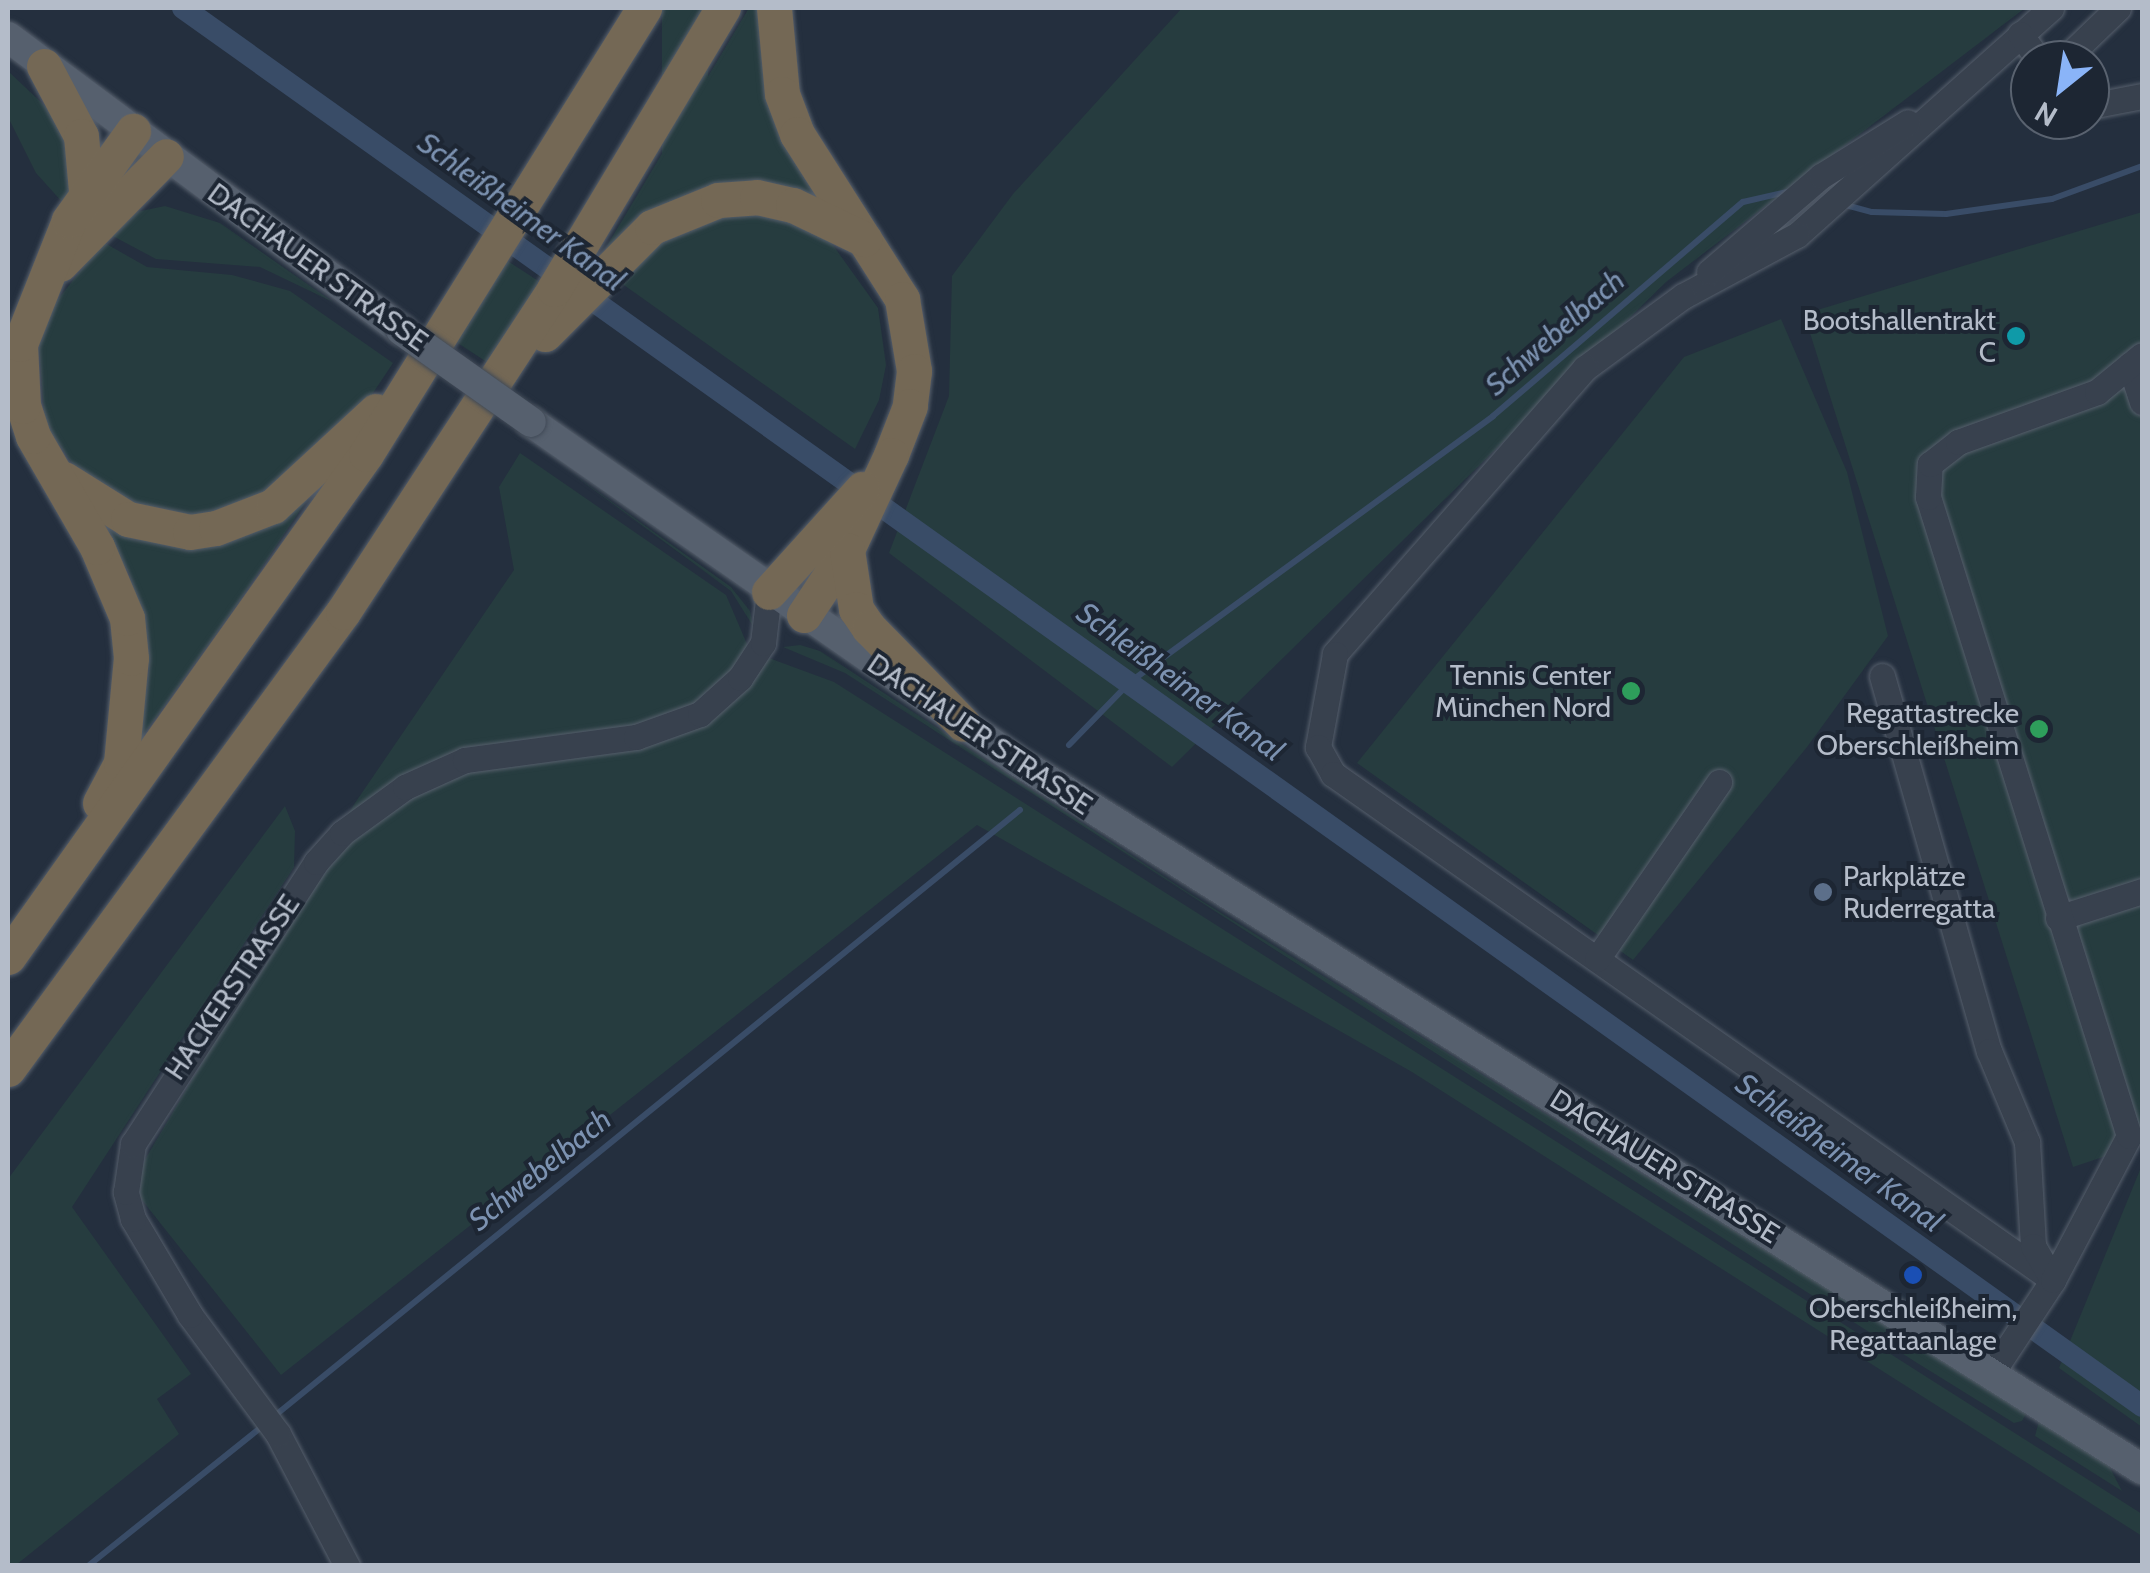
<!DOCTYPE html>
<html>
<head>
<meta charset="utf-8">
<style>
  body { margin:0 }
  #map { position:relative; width:2150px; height:1573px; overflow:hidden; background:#242f3e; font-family:Cabin,sans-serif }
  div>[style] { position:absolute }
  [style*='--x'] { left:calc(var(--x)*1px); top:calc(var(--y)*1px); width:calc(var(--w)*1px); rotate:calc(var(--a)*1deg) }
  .green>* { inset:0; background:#263c3f; transform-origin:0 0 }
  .stream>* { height:6px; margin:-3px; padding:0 3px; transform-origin:3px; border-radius:3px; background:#394c67 }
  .canal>* { height:22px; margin:-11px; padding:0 11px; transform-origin:11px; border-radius:11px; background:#394c67 }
  .roads { filter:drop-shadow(0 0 2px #565f6c) drop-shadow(0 0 2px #565f6c) }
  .minor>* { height:25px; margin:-12.5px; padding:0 12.5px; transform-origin:12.5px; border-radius:12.5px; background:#38414e }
  .major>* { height:30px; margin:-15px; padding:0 15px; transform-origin:15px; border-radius:15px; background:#56606e }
  .highway>* { height:35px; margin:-17.5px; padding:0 17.5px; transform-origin:17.5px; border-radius:17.5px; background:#746855 }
  .bridges { filter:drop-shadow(0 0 2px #414a57) drop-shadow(0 0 2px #414a57) }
  .major-bridge>* { height:30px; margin:-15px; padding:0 15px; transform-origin:15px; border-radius:15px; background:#56606e }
  .dots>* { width:28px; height:28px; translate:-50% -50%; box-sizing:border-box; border:5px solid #1d2633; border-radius:50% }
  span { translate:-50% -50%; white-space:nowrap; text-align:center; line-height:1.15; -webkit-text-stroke:8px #1d2633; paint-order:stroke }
  .street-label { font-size:28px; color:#b4bcc9 }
  .poi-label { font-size:28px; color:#b4bcc9 }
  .right { translate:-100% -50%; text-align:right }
  .left { translate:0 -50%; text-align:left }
  .water-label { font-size:30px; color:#7c92b1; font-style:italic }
  .frame { position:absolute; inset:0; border:10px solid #b4bcc9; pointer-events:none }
  .north { position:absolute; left:2010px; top:40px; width:100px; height:100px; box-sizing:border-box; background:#1d2633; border:2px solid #59626f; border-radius:50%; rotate:210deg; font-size:28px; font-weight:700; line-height:40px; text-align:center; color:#b4bcc9 }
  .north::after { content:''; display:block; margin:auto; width:35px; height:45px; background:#8ab4f8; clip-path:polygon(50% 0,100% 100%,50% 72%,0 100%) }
</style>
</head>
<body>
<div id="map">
  <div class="green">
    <div style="left:662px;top:8px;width:46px;height:262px"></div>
    <div style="clip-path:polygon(749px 8px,763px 8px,833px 206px,761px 184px,605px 249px)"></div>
    <div style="clip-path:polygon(1182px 8px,2025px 8px,1666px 282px,1172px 767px,889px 553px,949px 396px,952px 276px,1013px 194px)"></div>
    <div style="clip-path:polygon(8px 71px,63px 123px,71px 189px,63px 203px,36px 173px,8px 117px)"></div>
    <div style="clip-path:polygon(165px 206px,220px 223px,333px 302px,260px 267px,156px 259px,109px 234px,131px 213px)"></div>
    <div style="clip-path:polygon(767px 211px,830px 241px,878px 308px,886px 365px,879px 400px,855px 449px,614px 278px,657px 236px,710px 212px)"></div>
    <div style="clip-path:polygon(2142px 212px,2142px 1144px,2073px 1167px,1804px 314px)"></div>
    <div style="clip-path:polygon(103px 242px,147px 267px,232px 275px,290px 291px,393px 363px,371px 396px,254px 506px,176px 519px,87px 484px,45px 425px,39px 346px,52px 307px)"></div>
    <div style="left:506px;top:260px;width:42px;height:96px;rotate:33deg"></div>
    <div style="clip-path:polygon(1781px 319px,1847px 472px,1888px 636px,1807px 747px,1633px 960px,1357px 763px,1684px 357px)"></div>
    <div style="clip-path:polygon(520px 453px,726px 595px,750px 651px,834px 682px,2142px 1514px,2142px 1536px,1412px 1072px,977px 825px,281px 1375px,130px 1185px,355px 803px,514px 570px,499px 487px)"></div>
    <div style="clip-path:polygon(567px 470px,731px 587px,750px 611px,753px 626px,731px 591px)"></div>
    <div style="clip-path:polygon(311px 494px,238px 603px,137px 744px,149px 670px,144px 627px,129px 573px,90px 514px,116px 528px)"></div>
    <div style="clip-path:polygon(800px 645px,820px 651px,1189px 893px,2027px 1412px,2022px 1421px,2014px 1423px,1914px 1361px,845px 673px,783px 647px)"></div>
    <div style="clip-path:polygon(285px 806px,295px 831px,294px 867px,72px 1207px,191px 1374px,157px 1399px,179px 1434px,16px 1565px,8px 1565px,8px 1179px)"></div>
    <div style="clip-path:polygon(2142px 1165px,2142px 1427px,2059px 1368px)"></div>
    <div style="clip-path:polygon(2039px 1421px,2108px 1464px,2122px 1491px,2035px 1436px)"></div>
  </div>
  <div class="stream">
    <div style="--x:1842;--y:204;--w:31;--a:15"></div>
    <div style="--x:1872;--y:212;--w:74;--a:1.5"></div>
    <div style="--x:1946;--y:214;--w:107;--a:-8.1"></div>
    <div style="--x:2052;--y:199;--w:96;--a:-20.1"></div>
    <div style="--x:1069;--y:745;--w:88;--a:-45.9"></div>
    <div style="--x:1130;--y:682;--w:450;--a:-36.2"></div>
    <div style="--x:1493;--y:416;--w:329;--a:-40.6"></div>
    <div style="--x:1743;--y:202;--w:49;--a:-12.9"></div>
    <div style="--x:272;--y:1418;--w:964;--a:-39.11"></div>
    <div style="--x:88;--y:1566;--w:224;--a:-38.7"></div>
  </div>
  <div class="canal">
    <div style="--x:183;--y:8;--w:2407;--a:35.51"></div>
  </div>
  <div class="roads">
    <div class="minor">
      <div style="--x:2051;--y:8;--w:341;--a:138.2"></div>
      <div style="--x:1797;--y:235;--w:129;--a:151.8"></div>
      <div style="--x:1683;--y:296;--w:122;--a:143.7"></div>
      <div style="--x:1585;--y:368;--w:380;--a:131.2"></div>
      <div style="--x:1335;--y:654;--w:95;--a:100.4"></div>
      <div style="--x:1318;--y:747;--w:31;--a:61"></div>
      <div style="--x:1333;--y:774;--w:880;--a:35.1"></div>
      <div style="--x:2020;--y:34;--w:32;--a:54"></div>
      <div style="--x:2064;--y:60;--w:75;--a:-43.9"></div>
      <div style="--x:2090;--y:106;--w:53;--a:-10.9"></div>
      <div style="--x:1709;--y:272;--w:148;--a:-40.6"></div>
      <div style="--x:1821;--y:176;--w:102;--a:-31.8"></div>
      <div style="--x:2130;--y:365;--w:39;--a:72"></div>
      <div style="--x:1882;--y:676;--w:390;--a:74.1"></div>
      <div style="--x:1989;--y:1051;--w:99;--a:67.3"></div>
      <div style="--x:2027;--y:1142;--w:104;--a:86.7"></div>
      <div style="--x:2033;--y:1246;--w:30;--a:60"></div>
      <div style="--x:2058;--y:918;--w:88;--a:-17.8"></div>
      <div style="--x:1597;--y:959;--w:215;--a:-55.4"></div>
      <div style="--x:1993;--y:1371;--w:109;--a:-56.6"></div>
      <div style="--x:2053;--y:1280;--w:163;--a:-62.2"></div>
      <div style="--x:2129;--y:1136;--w:670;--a:-107.46"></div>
      <div style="--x:1928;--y:497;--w:33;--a:-87"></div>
      <div style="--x:1930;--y:464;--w:36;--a:-38"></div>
      <div style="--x:1958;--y:442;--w:148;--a:-19.8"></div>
      <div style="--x:2097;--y:392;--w:58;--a:-39.4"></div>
      <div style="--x:347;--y:1566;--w:149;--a:-117.6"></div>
      <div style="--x:278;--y:1434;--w:148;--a:-126.5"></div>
      <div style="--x:190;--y:1315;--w:112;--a:-120.7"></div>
      <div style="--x:133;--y:1219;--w:28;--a:-105"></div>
      <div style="--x:126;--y:1192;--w:49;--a:-81.7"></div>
      <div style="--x:133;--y:1144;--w:336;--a:-57"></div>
      <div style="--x:316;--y:862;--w:39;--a:-48"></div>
      <div style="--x:342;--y:833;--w:78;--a:-36.1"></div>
      <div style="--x:405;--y:787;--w:66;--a:-24.2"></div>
      <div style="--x:465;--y:760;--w:173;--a:-7.7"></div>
      <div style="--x:636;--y:737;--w:68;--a:-19.8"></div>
      <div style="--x:700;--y:714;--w:54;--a:-42"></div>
      <div style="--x:740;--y:678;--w:42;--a:-56.7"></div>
      <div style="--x:763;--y:643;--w:51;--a:-83.3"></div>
    </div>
    <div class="major">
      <div style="--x:8;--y:37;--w:490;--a:36.7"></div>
      <div style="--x:531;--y:422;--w:591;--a:34.87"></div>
      <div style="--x:1016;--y:760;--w:1331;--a:32.2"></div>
    </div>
    <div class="highway">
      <div style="--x:774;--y:8;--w:86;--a:84.7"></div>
      <div style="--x:782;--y:94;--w:43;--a:69.4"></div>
      <div style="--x:797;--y:134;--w:196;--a:57.5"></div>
      <div style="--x:902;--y:299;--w:73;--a:80.5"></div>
      <div style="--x:914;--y:371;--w:35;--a:97"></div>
      <div style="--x:910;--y:406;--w:53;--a:111.2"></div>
      <div style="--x:891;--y:455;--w:105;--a:114.9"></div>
      <div style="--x:847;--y:550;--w:78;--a:123.5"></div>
      <div style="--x:44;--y:66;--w:79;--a:62.1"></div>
      <div style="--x:81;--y:136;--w:55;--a:84.8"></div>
      <div style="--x:60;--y:264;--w:151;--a:-45.5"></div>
      <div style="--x:545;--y:334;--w:151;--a:-45"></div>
      <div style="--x:652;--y:227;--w:71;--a:-22.2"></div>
      <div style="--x:718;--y:200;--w:39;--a:-4"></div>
      <div style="--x:757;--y:197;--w:37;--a:13"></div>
      <div style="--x:793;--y:205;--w:79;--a:25.6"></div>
      <div style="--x:64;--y:479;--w:75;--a:32"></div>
      <div style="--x:128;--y:519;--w:63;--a:11.8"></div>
      <div style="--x:190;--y:532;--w:26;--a:-9"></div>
      <div style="--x:216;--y:528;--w:61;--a:-21.1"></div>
      <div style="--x:273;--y:506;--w:140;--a:-42.7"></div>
      <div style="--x:847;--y:550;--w:60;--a:81.3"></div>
      <div style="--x:856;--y:609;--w:23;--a:56"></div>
      <div style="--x:869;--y:628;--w:134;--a:45.6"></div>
      <div style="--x:769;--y:592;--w:139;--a:-47.9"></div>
      <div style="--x:100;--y:803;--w:45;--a:-62.3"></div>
      <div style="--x:121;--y:763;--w:105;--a:-84.6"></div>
      <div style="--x:131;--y:658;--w:40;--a:-95.7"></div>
      <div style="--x:127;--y:618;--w:77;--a:-112.9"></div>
      <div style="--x:97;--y:547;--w:128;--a:-120"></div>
      <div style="--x:33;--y:436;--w:32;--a:-108"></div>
      <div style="--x:23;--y:406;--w:62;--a:-92.8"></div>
      <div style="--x:20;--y:344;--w:133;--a:-68.4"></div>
      <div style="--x:69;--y:220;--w:110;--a:-54.3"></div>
      <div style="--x:8;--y:957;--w:617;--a:-54.56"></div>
      <div style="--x:366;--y:454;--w:526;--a:-58.06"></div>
      <div style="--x:8;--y:1069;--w:567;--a:-53.76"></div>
      <div style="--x:343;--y:612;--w:386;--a:-56.8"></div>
      <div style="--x:554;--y:289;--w:328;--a:-59"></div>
    </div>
  </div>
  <div class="bridges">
    <div class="major-bridge">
      <div style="--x:401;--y:330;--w:159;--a:35.3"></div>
    </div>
  </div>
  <div class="dots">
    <div style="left:2016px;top:336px;background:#0f9aa8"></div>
    <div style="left:1631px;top:691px;background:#2e9e5b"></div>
    <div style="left:2039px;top:729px;background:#2e9e5b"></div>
    <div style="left:1823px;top:892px;background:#5c6f8a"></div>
    <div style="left:1913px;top:1275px;background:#1a4fb4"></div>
  </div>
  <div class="street-label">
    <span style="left:318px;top:267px;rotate:36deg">DACHAUER STRASSE</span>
    <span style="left:980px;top:734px;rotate:34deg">DACHAUER STRASSE</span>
    <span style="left:232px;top:987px;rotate:-56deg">HACKERSTRASSE</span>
    <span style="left:1665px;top:1166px;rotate:32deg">DACHAUER STRASSE</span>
  </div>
  <div class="poi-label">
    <span class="right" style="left:1996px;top:336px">Bootshallentrakt<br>C</span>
    <span class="right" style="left:1611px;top:691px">Tennis Center<br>München Nord</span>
    <span class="right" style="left:2019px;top:729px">Regattastrecke<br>Oberschleißheim</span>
    <span class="left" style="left:1843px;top:892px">Parkplätze<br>Ruderregatta</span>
    <span style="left:1913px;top:1324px">Oberschleißheim,<br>Regattaanlage</span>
  </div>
  <div class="water-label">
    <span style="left:521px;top:212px;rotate:36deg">Schleißheimer Kanal</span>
    <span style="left:1555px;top:333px;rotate:-41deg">Schwebelbach</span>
    <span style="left:1180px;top:682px;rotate:36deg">Schleißheimer Kanal</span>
    <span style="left:1839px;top:1153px;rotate:36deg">Schleißheimer Kanal</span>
    <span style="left:540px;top:1170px;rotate:-39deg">Schwebelbach</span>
  </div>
  <div class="frame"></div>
  <div class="north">N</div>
</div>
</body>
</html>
